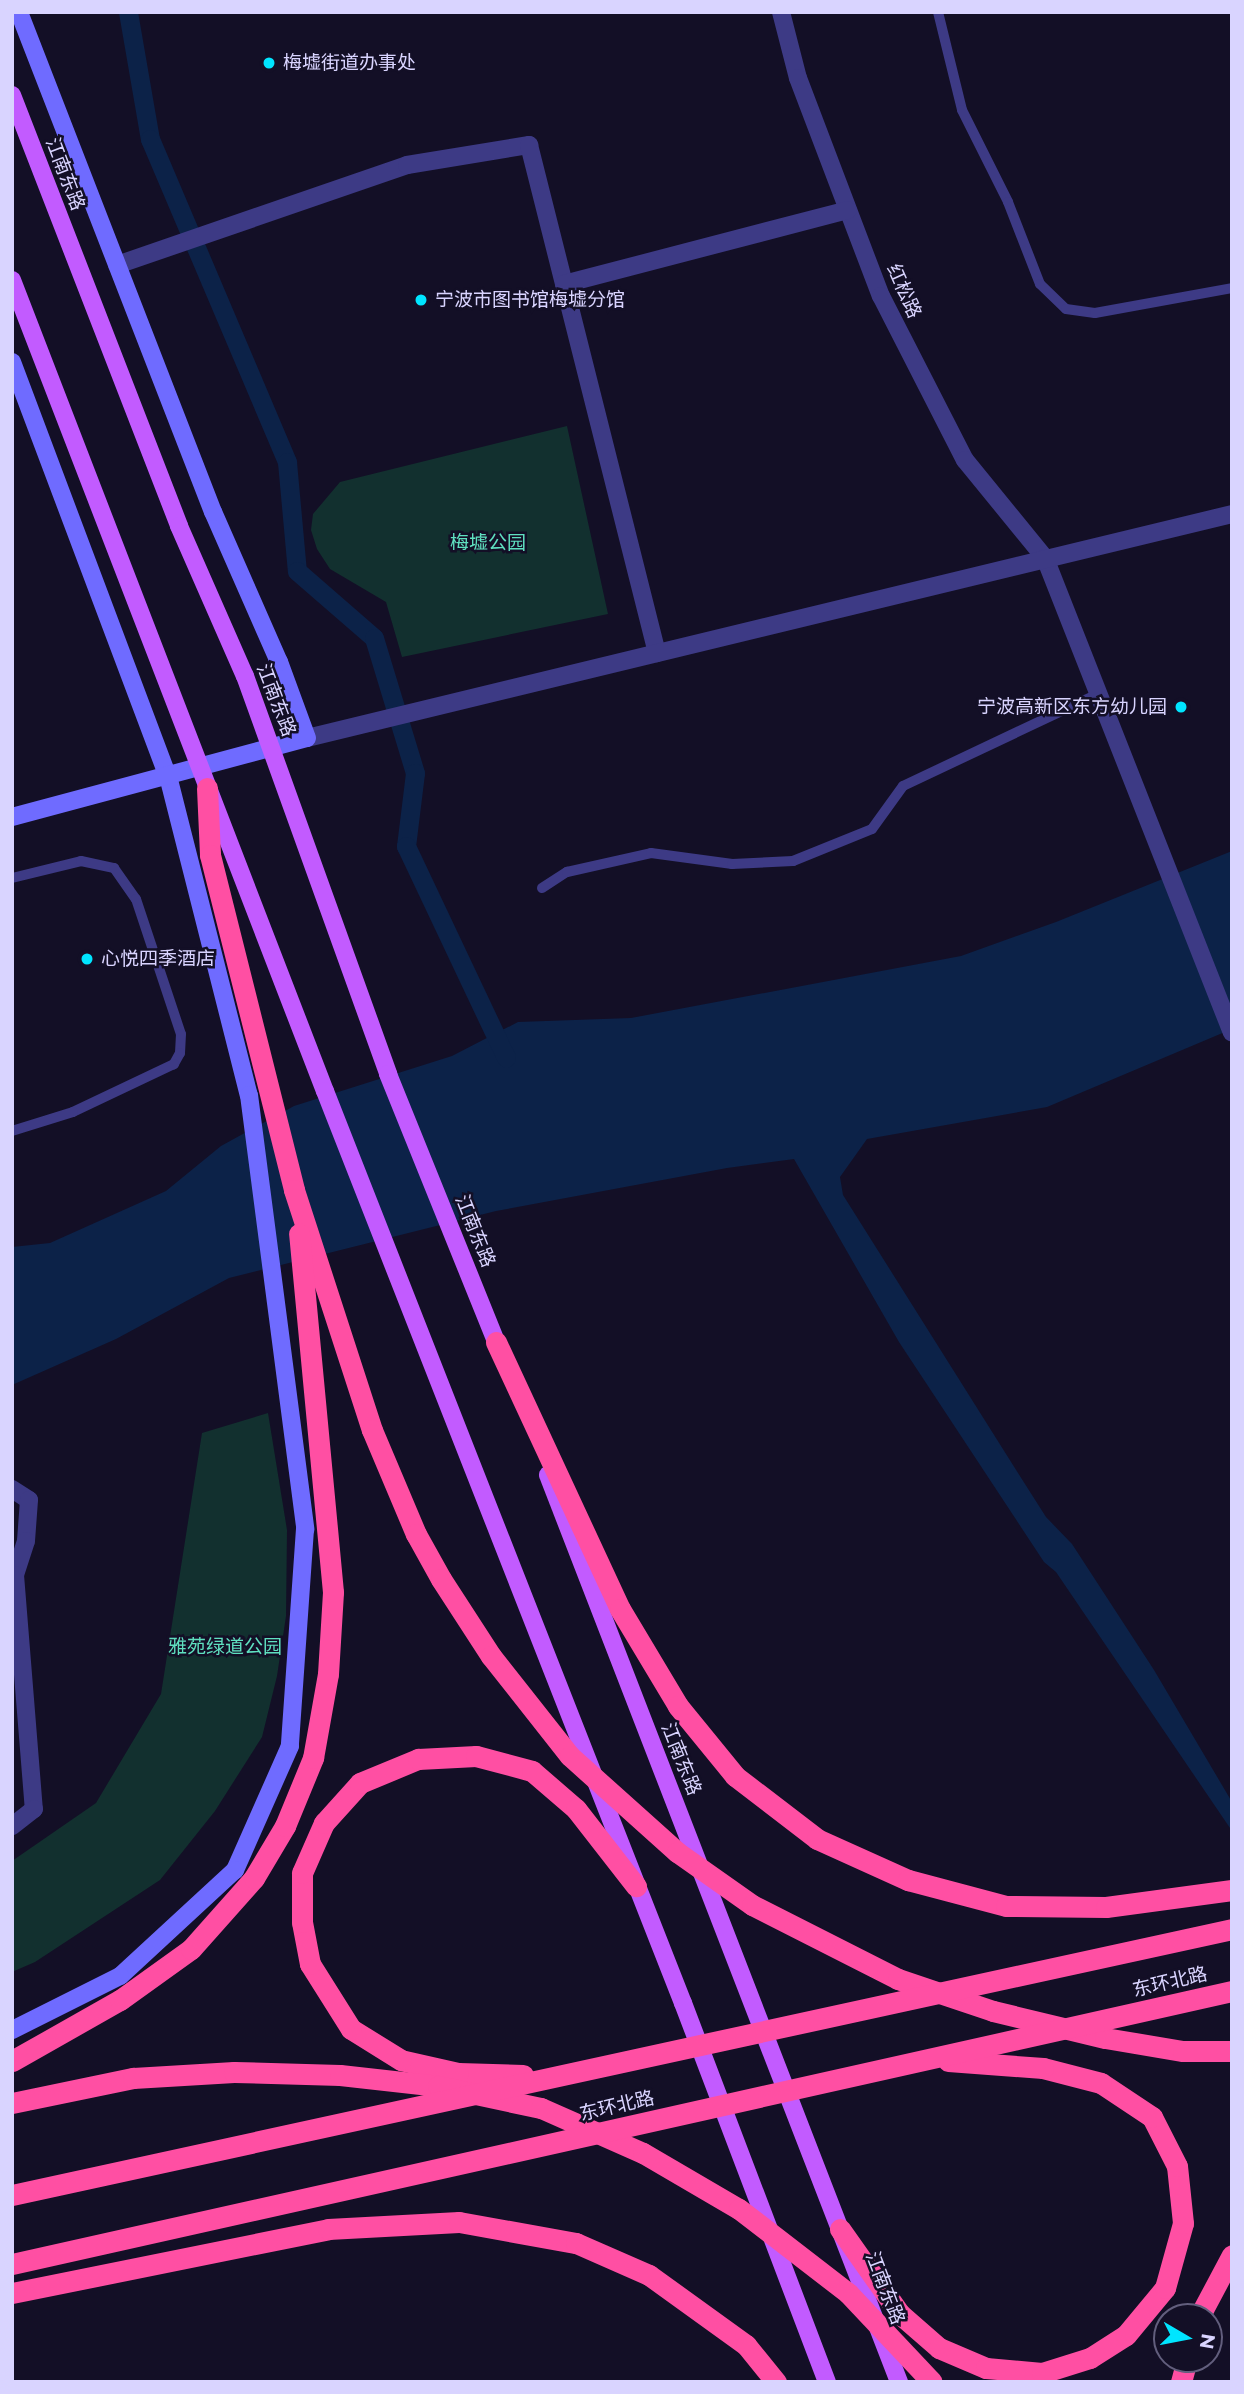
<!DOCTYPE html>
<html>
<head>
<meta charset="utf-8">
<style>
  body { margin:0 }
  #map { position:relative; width:1244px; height:2394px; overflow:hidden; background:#130f26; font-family:Montserrat,"Noto Sans SC",sans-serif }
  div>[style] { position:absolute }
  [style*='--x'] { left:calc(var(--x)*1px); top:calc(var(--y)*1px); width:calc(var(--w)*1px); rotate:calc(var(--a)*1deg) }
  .green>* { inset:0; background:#12302f }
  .water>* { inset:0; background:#0c2248 }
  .canal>* { height:19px; margin:-9.5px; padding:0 9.5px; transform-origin:9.5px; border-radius:9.5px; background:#0c2248 }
  .lane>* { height:10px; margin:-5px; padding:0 5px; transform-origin:5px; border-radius:5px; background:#3d3a85 }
  .street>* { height:18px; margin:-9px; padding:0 9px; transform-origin:9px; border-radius:9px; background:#3d3a85 }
  .secondary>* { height:18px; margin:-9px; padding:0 9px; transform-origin:9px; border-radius:9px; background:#6f6bff }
  .primary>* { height:18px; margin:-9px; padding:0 9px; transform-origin:9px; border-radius:9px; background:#c25bff }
  .highway>* { height:21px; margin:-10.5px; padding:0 10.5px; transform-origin:10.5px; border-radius:10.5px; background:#ff4fa3 }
  .dots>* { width:19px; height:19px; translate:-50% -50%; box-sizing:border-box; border:4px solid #130f26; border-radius:50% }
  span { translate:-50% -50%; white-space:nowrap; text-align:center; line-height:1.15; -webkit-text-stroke:5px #130f26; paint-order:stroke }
  .poi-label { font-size:19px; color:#d9d4ff }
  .left { translate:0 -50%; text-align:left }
  .right { translate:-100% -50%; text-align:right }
  .street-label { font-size:19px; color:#d9d4ff }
  .park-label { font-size:19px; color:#5fe0c0 }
  .frame { position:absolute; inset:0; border:14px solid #d9d4ff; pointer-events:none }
  .north { position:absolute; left:1153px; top:2303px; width:70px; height:70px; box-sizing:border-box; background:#130f26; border:2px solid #625e7d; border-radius:50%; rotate:100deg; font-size:19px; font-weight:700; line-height:28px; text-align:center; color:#d9d4ff }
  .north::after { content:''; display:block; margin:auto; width:24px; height:32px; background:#00e5ff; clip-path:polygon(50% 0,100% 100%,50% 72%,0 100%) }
</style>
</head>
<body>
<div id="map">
  <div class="green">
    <div style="clip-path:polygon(567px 426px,608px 614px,402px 657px,386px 602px,330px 569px,317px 549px,311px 530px,313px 514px,340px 482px)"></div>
    <div style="clip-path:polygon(268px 1413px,287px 1530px,286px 1616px,277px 1676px,262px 1737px,215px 1811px,160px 1880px,35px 1962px,12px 1972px,12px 1861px,96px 1803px,161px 1694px,202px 1433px)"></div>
  </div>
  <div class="water">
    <div style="clip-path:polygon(1232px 851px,1232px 1029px,1047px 1107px,867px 1139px,840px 1177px,843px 1195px,1018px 1473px,1046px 1517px,1072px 1544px,1154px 1670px,1232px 1802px,1232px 1831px,1056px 1572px,1044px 1562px,899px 1342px,794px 1159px,727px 1168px,496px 1211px,229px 1278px,116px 1339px,12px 1385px,12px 1247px,50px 1243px,166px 1191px,221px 1146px,294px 1106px,452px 1056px,518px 1022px,631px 1018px,961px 956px,1056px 922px)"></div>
  </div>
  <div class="canal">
    <div style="--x:128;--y:12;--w:129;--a:80.2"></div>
    <div style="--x:150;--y:139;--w:351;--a:67"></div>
    <div style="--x:287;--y:462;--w:109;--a:84.8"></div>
    <div style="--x:297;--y:571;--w:102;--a:41"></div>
    <div style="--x:374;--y:638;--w:141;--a:73.1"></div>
    <div style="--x:415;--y:773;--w:74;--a:97"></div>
    <div style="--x:406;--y:846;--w:234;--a:64.7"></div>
  </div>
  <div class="lane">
    <div style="--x:938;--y:12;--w:101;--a:76.2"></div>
    <div style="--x:962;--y:110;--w:103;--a:63.4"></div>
    <div style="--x:1008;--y:202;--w:88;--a:68.7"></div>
    <div style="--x:1040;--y:284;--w:36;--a:44"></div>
    <div style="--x:1066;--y:309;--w:29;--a:8"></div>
    <div style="--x:1095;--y:313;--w:139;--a:-10.3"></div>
    <div style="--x:12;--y:878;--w:71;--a:-13.8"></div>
    <div style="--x:81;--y:861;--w:34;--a:12"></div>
    <div style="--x:114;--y:868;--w:38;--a:55"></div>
    <div style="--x:136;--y:899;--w:142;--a:71.6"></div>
    <div style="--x:181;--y:1034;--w:19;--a:93"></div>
    <div style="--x:180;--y:1053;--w:13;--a:119"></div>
    <div style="--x:174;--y:1064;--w:112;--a:154.6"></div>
    <div style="--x:73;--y:1112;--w:64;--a:162.7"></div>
    <div style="--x:542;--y:888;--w:30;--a:-33"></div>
    <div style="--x:567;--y:872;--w:86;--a:-12.7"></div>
    <div style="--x:651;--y:853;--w:82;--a:7.7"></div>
    <div style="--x:732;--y:864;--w:61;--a:-2.8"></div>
    <div style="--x:793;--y:861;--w:85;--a:-22.1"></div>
    <div style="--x:872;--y:829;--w:53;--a:-54.2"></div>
    <div style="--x:903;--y:786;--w:216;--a:-25.3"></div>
  </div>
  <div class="street">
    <div style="--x:781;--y:12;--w:68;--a:75.6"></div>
    <div style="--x:798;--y:78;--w:233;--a:69.2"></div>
    <div style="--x:881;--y:296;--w:184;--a:62.9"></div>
    <div style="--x:965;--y:460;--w:127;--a:50.8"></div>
    <div style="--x:1045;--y:558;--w:510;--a:68.51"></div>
    <div style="--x:117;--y:265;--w:307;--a:-19"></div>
    <div style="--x:407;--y:165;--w:124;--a:-9.3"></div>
    <div style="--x:529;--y:145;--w:524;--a:75.86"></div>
    <div style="--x:564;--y:284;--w:293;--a:-14.6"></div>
    <div style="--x:307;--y:738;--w:952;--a:-13.61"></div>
    <div style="--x:12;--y:1489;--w:20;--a:33"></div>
    <div style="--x:29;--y:1500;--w:41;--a:94.2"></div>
    <div style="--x:26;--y:1541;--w:36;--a:108"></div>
    <div style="--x:15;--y:1575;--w:235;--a:85.4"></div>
    <div style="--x:34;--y:1809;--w:28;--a:142"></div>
  </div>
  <div class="secondary">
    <div style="--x:12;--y:362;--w:442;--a:69.4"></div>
    <div style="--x:168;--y:776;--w:329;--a:75.8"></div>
    <div style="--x:249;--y:1095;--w:438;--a:82.6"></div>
    <div style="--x:305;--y:1529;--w:218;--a:94"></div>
    <div style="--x:290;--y:1746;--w:136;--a:113.9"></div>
    <div style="--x:235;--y:1870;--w:156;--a:137.3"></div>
    <div style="--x:120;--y:1976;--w:121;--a:153.4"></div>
    <div style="--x:12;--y:817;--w:305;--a:-15"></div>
    <div style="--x:307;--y:738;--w:81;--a:-110.2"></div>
    <div style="--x:279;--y:662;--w:164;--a:-113.7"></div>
    <div style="--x:213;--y:512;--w:536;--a:-111.21"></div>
  </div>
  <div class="primary">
    <div style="--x:12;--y:95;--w:462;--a:68.8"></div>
    <div style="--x:179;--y:526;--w:164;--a:66.3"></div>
    <div style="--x:245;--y:676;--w:423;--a:70.2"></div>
    <div style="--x:388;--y:1074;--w:302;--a:68"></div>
    <div style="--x:12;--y:280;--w:869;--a:68.9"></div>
    <div style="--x:325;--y:1091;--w:980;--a:68.57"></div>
    <div style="--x:683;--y:2003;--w:405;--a:69.2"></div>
    <div style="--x:548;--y:1475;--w:973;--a:68.84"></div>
  </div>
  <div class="highway">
    <div style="--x:207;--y:788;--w:67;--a:87.4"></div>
    <div style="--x:210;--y:855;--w:345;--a:75.9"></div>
    <div style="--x:294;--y:1190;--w:252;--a:72"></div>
    <div style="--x:372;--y:1430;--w:113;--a:67.1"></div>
    <div style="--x:416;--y:1534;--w:51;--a:60.9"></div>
    <div style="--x:441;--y:1579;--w:92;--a:57"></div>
    <div style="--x:491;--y:1656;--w:127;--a:51.7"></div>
    <div style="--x:570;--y:1756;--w:144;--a:41.9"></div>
    <div style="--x:677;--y:1852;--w:92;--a:35.2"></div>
    <div style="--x:752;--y:1905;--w:164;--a:26.9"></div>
    <div style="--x:898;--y:1979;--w:100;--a:18.6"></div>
    <div style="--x:993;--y:2011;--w:115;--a:13.6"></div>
    <div style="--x:1105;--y:2038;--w:79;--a:9.5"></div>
    <div style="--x:1183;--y:2051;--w:49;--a:0"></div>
    <div style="--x:496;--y:1342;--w:294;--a:65.1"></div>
    <div style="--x:620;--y:1609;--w:113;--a:59.1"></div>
    <div style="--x:678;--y:1706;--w:90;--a:50.8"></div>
    <div style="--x:735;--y:1776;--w:103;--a:37.5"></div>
    <div style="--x:817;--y:1839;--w:100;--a:24.3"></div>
    <div style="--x:908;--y:1880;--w:101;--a:14.9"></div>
    <div style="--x:1006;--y:1906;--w:100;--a:0.6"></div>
    <div style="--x:1106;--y:1907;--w:127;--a:-7.7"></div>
    <div style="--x:12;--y:2061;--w:124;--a:-29.5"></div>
    <div style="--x:120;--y:2000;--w:87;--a:-35.7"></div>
    <div style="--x:191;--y:1949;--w:95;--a:-48.4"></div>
    <div style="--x:254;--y:1878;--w:61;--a:-59.2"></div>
    <div style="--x:285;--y:1826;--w:74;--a:-67.6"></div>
    <div style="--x:313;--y:1758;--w:85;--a:-79.9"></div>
    <div style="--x:328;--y:1674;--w:82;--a:-86.5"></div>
    <div style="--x:333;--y:1592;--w:360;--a:-95.4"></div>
    <div style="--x:523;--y:2075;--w:65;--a:-178.2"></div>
    <div style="--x:458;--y:2073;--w:58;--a:-167.2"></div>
    <div style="--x:401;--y:2060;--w:59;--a:-148.2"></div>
    <div style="--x:351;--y:2029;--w:77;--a:-122.2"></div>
    <div style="--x:310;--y:1964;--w:43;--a:-100.8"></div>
    <div style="--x:302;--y:1922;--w:49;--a:-90"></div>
    <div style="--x:302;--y:1873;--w:55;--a:-66.3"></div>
    <div style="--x:324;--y:1823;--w:54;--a:-48"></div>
    <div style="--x:360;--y:1783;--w:63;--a:-22.5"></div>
    <div style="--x:418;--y:1759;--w:58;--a:-3"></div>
    <div style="--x:476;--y:1756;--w:58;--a:15"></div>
    <div style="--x:532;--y:1771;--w:58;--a:40.8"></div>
    <div style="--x:576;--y:1809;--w:98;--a:52.1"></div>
    <div style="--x:12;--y:2103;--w:124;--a:-11.7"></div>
    <div style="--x:133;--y:2078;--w:101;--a:-3.4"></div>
    <div style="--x:234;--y:2072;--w:106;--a:1.6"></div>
    <div style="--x:340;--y:2075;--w:99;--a:6.4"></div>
    <div style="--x:438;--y:2086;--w:105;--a:12.1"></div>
    <div style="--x:541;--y:2108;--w:111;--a:23.8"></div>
    <div style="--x:643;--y:2153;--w:111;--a:30.3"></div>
    <div style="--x:739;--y:2209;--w:138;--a:37.6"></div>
    <div style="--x:848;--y:2293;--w:122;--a:46.7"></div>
    <div style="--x:12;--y:2195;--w:1249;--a:-12.3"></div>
    <div style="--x:840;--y:2229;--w:104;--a:54.8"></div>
    <div style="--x:900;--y:2314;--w:52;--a:41.1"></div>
    <div style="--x:939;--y:2348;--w:51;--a:23.1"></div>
    <div style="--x:986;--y:2368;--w:56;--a:5.1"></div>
    <div style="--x:1042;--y:2373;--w:50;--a:-17.4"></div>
    <div style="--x:1090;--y:2358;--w:43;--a:-32.6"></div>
    <div style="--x:1126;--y:2335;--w:61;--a:-50.3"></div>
    <div style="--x:1165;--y:2288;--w:67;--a:-74.5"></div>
    <div style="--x:1183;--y:2223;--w:57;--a:-96"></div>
    <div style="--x:1177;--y:2166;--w:55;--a:-117"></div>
    <div style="--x:1152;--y:2117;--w:61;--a:-146.3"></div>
    <div style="--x:1101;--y:2083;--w:60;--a:-165.5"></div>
    <div style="--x:1043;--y:2068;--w:95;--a:-175.8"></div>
    <div style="--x:12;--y:2264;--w:1250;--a:-12.61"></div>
    <div style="--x:12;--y:2293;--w:322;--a:-11.4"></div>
    <div style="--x:328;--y:2229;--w:131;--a:-3.1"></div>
    <div style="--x:459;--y:2222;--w:119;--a:10.2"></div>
    <div style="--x:576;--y:2243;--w:80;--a:23.7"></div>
    <div style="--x:649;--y:2275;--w:120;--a:35.8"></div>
    <div style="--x:746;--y:2345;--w:48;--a:51"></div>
    <div style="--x:1199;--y:2317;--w:70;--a:-62"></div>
    <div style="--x:1181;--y:2382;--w:24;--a:-75"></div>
  </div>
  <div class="dots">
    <div style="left:269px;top:63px;background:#00e5ff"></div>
    <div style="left:421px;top:300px;background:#00e5ff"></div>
    <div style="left:1181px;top:707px;background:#00e5ff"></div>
    <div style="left:87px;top:959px;background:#00e5ff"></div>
  </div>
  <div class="poi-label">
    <span class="left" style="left:283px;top:63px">梅墟街道办事处</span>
    <span class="left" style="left:435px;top:300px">宁波市图书馆梅墟分馆</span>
    <span class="right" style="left:1167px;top:707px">宁波高新区东方幼儿园</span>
    <span class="left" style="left:101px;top:959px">心悦四季酒店</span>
  </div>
  <div class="street-label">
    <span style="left:65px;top:174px;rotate:69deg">江南东路</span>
    <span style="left:904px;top:291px;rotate:66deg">红松路</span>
    <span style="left:276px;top:700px;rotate:69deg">江南东路</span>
    <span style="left:475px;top:1231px;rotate:68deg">江南东路</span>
    <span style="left:681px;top:1759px;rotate:68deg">江南东路</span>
    <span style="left:1170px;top:1982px;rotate:-13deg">东环北路</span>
    <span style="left:617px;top:2106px;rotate:-13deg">东环北路</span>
    <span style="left:885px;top:2288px;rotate:69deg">江南东路</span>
  </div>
  <div class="park-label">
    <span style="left:488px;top:543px">梅墟公园</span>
    <span style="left:225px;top:1647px">雅苑绿道公园</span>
  </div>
  <div class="frame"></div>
  <div class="north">N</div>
</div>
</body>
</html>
